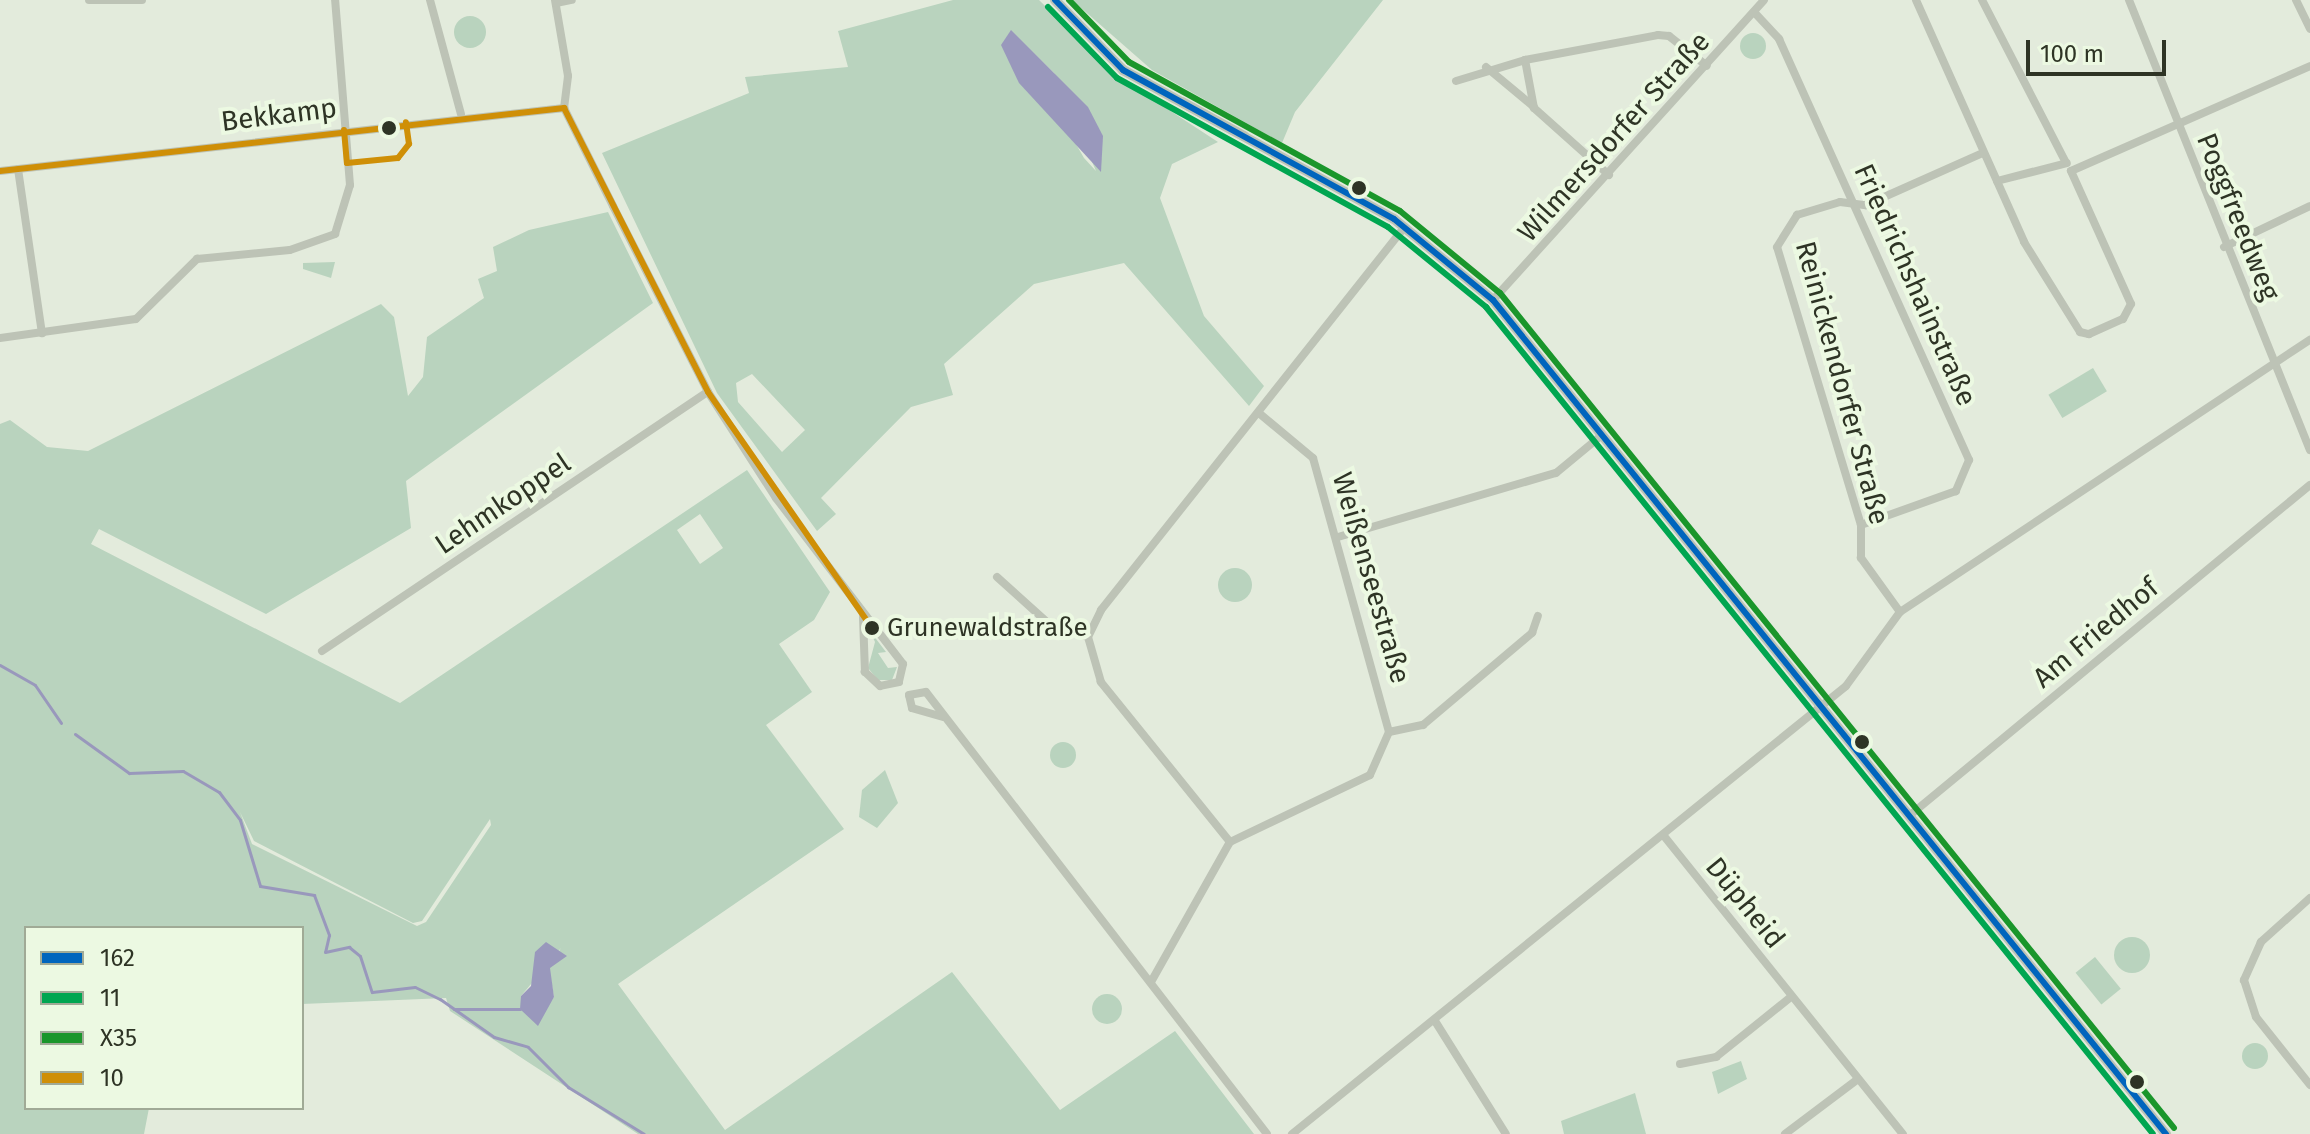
<!DOCTYPE html>
<html>
<head>
<meta charset="utf-8">
<style>
  body { margin:0 }
  #map { position:relative; width:2310px; height:1134px; overflow:hidden; background:#e3ebdc; font-family:"Fira Sans",sans-serif }
  div>[style] { position:absolute }
  [style*='--x'] { left:calc(var(--x)*1px); top:calc(var(--y)*1px); width:calc(var(--w)*1px); rotate:calc(var(--a)*1deg) }
  .green>* { inset:0; background:#b9d3be; transform-origin:0 0 }
  .round { border-radius:50% }
  .water>* { inset:0; background:#9998bc }
  .stream>* { height:3px; margin:-1.5px; padding:0 1.5px; transform-origin:1.5px; border-radius:1.5px; background:#9998bc }
  .minor>* { height:8px; margin:-4px; padding:0 4px; transform-origin:4px; border-radius:4px; background:#bdc3b6 }
  .tertiary>* { height:10px; margin:-5px; padding:0 5px; transform-origin:5px; border-radius:5px; background:#bdc3b6 }
  .bus-1>* { height:6px; margin:-3px; padding:0 3px; transform-origin:3px; border-radius:3px; background:#0065bd }
  .bus-2>* { height:6px; margin:-3px; padding:0 3px; transform-origin:3px; border-radius:3px; background:#00a651 }
  .bus-3>* { height:6px; margin:-3px; padding:0 3px; transform-origin:3px; border-radius:3px; background:#1a962b }
  .bus-4>* { height:6px; margin:-3px; padding:0 3px; transform-origin:3px; border-radius:3px; background:#cf8f07 }
  .dots>* { width:22px; height:22px; translate:-50% -50%; box-sizing:border-box; border:4px solid #ecf9e2; border-radius:50% }
  span { translate:-50% -50%; white-space:nowrap; text-align:center; line-height:1.15; -webkit-text-stroke:8px #ecf9e2; paint-order:stroke }
  .bus-label { font-size:26px; color:#2e3425 }
  .left { translate:0 -50%; text-align:left }
  .street-label { font-size:28px; color:#2e3425 }
  .legend { position:absolute; left:24px; top:926px; width:280px; height:184px; box-sizing:border-box; background:#ecf9e2; border:2px solid #a0aa96; margin:0; padding:10px 14px; list-style:none; font-size:24px; color:#2e3425 }
  .legend li { display:flex; align-items:center; gap:16px; height:40px }
  .legend b { width:40px; border:2px solid #a0aa96 }
  .scale { position:absolute; left:2026px; top:40px; width:140px; height:36px; box-sizing:border-box; border:4px solid #2e3425; border-top:0; padding-left:10px; font-size:24px; line-height:28px; white-space:nowrap; color:#2e3425; -webkit-text-stroke:6px #ecf9e2; paint-order:stroke }
</style>
</head>
<body>
<div id="map">
  <div class="green">
    <div style="clip-path:polygon(evenodd,953px 0,1039px 0,1114px 74px,1218px 142px,1172px 164px,1160px 198px,1204px 316px,1264px 386px,1249px 406px,1124px 263px,1034px 284px,944px 364px,953px 395px,911px 407px,821px 498px,836px 514px,817px 531px,717px 393px,602px 153px,749px 93px,745px 77px,848px 67px,838px 31px,953px 0,1011px 31px,1054px 73px,1096px 171px,1084px 158px,1011px 31px,953px 0,752px 374px,805px 430px,782px 452px,738px 402px,736px 383px,752px 374px)"></div>
    <div style="clip-path:polygon(1072px 0,1383px 0,1295px 112px,1282px 143px,1152px 70px)"></div>
    <div class="round" style="left:454px;top:16px;width:32px;height:32px"></div>
    <div class="round" style="left:1740px;top:33px;width:26px;height:26px"></div>
    <div style="clip-path:polygon(evenodd,608px 212px,653px 303px,406px 481px,411px 528px,266px 614px,99px 529px,91px 544px,400px 703px,747px 470px,830px 592px,814px 620px,779px 644px,812px 692px,766px 725px,844px 829px,618px 984px,725px 1130px,952px 972px,1060px 1110px,1175px 1031px,1254px 1134px,638px 1134px,450px 1011px,446px 998px,302px 1004px,302px 928px,26px 928px,26px 1108px,149px 1108px,144px 1134px,0 1134px,0 424px,10px 420px,47px 447px,88px 451px,381px 304px,394px 317px,408px 396px,423px 377px,427px 337px,484px 298px,478px 279px,497px 271px,493px 247px,529px 230px,608px 212px,700px 514px,723px 548px,700px 564px,677px 530px,700px 514px,608px 212px,240px 812px,254px 841px,413px 923px,422px 921px,490px 819px,491px 825px,426px 922px,417px 926px,252px 844px,240px 812px,608px 212px,561px 948px,549px 968px,554px 997px,543px 1012px,521px 996px,561px 948px)"></div>
    <div style="clip-path:polygon(335px 262px,331px 278px,303px 269px,303px 263px)"></div>
    <div style="left:2093px;top:368px;width:27px;height:52px;rotate:59deg"></div>
    <div class="round" style="left:1218px;top:568px;width:34px;height:34px"></div>
    <div style="clip-path:polygon(870px 631px,886px 652px,878px 653px,888px 668px,897px 667px,892px 680px,878px 680px,868px 668px,875px 642px)"></div>
    <div class="round" style="left:1050px;top:742px;width:26px;height:26px"></div>
    <div style="clip-path:polygon(885px 770px,898px 803px,877px 828px,859px 817px,862px 790px)"></div>
    <div class="round" style="left:2114px;top:937px;width:36px;height:36px"></div>
    <div style="left:2095px;top:957px;width:41px;height:25px;rotate:51deg"></div>
    <div class="round" style="left:1092px;top:994px;width:30px;height:30px"></div>
    <div class="round" style="left:2242px;top:1043px;width:26px;height:26px"></div>
    <div style="clip-path:polygon(1741px 1061px,1747px 1079px,1718px 1094px,1712px 1072px)"></div>
    <div style="clip-path:polygon(1635px 1093px,1646px 1134px,1564px 1134px,1561px 1121px)"></div>
  </div>
  <div class="water">
    <div style="clip-path:polygon(1011px 30px,1088px 107px,1103px 136px,1101px 172px,1019px 83px,1001px 45px)"></div>
    <div style="clip-path:polygon(546px 942px,567px 956px,550px 968px,554px 997px,538px 1026px,520px 1009px,521px 996px,531px 986px,535px 952px)"></div>
  </div>
  <div class="stream">
    <div style="--x:0;--y:665;--w:40;--a:29.7"></div>
    <div style="--x:35;--y:685;--w:46;--a:55.6"></div>
    <div style="--x:75;--y:734;--w:67;--a:35.8"></div>
    <div style="--x:129;--y:773;--w:54;--a:-2.1"></div>
    <div style="--x:183;--y:771;--w:42;--a:30.3"></div>
    <div style="--x:219;--y:792;--w:35;--a:53"></div>
    <div style="--x:240;--y:820;--w:69;--a:73.1"></div>
    <div style="--x:260;--y:886;--w:55;--a:9.5"></div>
    <div style="--x:314;--y:895;--w:43;--a:69.4"></div>
    <div style="--x:329;--y:935;--w:17;--a:103"></div>
    <div style="--x:325;--y:952;--w:25;--a:-12"></div>
    <div style="--x:349;--y:947;--w:14;--a:39"></div>
    <div style="--x:360;--y:956;--w:38;--a:72"></div>
    <div style="--x:372;--y:992;--w:43;--a:-6.6"></div>
    <div style="--x:415;--y:987;--w:28;--a:26"></div>
    <div style="--x:440;--y:999;--w:66;--a:35.1"></div>
    <div style="--x:494;--y:1037;--w:35;--a:16"></div>
    <div style="--x:528;--y:1047;--w:57;--a:45"></div>
    <div style="--x:568;--y:1087;--w:89;--a:31.7"></div>
    <div style="--x:454;--y:1009;--w:66;--a:0"></div>
  </div>
  <div class="minor">
    <div style="--x:89;--y:0;--w:53;--a:0"></div>
    <div style="--x:430;--y:0;--w:118;--a:74.8"></div>
    <div style="--x:555;--y:0;--w:77;--a:80.3"></div>
    <div style="--x:568;--y:76;--w:32;--a:97"></div>
    <div style="--x:564;--y:108;--w:110;--a:63.4"></div>
    <div style="--x:613;--y:206;--w:209;--a:62.9"></div>
    <div style="--x:708;--y:392;--w:126;--a:57.3"></div>
    <div style="--x:776;--y:498;--w:209;--a:52.6"></div>
    <div style="--x:903;--y:664;--w:18;--a:103"></div>
    <div style="--x:899;--y:682;--w:19;--a:168"></div>
    <div style="--x:880;--y:686;--w:21;--a:-137"></div>
    <div style="--x:865;--y:672;--w:55;--a:-92.1"></div>
    <div style="--x:1916;--y:0;--w:265;--a:65.9"></div>
    <div style="--x:2024;--y:242;--w:106;--a:58.1"></div>
    <div style="--x:2080;--y:332;--w:9;--a:13"></div>
    <div style="--x:2089;--y:334;--w:37;--a:-24"></div>
    <div style="--x:2123;--y:319;--w:17;--a:-62"></div>
    <div style="--x:2131;--y:304;--w:146;--a:-114.3"></div>
    <div style="--x:2071;--y:171;--w:261;--a:-23.7"></div>
    <div style="--x:1982;--y:0;--w:181;--a:62.7"></div>
    <div style="--x:2129;--y:0;--w:485;--a:68.1"></div>
    <div style="--x:2296;--y:0;--w:32;--a:64"></div>
    <div style="--x:556;--y:3;--w:16;--a:-11"></div>
    <div style="--x:1754;--y:12;--w:37;--a:47"></div>
    <div style="--x:1779;--y:39;--w:462;--a:65.7"></div>
    <div style="--x:1969;--y:460;--w:34;--a:113"></div>
    <div style="--x:1956;--y:491;--w:101;--a:160.3"></div>
    <div style="--x:1486;--y:67;--w:62;--a:39.8"></div>
    <div style="--x:1456;--y:81;--w:72;--a:-16.9"></div>
    <div style="--x:18;--y:169;--w:166;--a:81.7"></div>
    <div style="--x:0;--y:171;--w:568;--a:-6.37"></div>
    <div style="--x:1609;--y:175;--w:101;--a:-138.2"></div>
    <div style="--x:1534;--y:108;--w:49;--a:-100.6"></div>
    <div style="--x:1525;--y:60;--w:135;--a:-10.6"></div>
    <div style="--x:1658;--y:35;--w:11;--a:5"></div>
    <div style="--x:1669;--y:36;--w:48;--a:38.3"></div>
    <div style="--x:1997;--y:181;--w:72;--a:-14.4"></div>
    <div style="--x:2224;--y:247;--w:95;--a:-25.5"></div>
    <div style="--x:1493;--y:300;--w:404;--a:-47.9"></div>
    <div style="--x:0;--y:338;--w:137;--a:-8"></div>
    <div style="--x:136;--y:319;--w:86;--a:-44.5"></div>
    <div style="--x:197;--y:259;--w:93;--a:-5.5"></div>
    <div style="--x:290;--y:250;--w:48;--a:-19.6"></div>
    <div style="--x:335;--y:234;--w:51;--a:-73"></div>
    <div style="--x:350;--y:185;--w:186;--a:-94.6"></div>
    <div style="--x:1338;--y:537;--w:227;--a:-16.4"></div>
    <div style="--x:1556;--y:473;--w:60;--a:-39.6"></div>
    <div style="--x:997;--y:577;--w:69;--a:42"></div>
    <div style="--x:1048;--y:623;--w:42;--a:19.3"></div>
    <div style="--x:1900;--y:612;--w:67;--a:-125.8"></div>
    <div style="--x:1861;--y:558;--w:33;--a:-90"></div>
    <div style="--x:1861;--y:525;--w:290;--a:-106.8"></div>
    <div style="--x:1777;--y:247;--w:38;--a:-58"></div>
    <div style="--x:1797;--y:215;--w:45;--a:-16.8"></div>
    <div style="--x:1840;--y:202;--w:26;--a:7"></div>
    <div style="--x:1866;--y:205;--w:128;--a:-24"></div>
    <div style="--x:322;--y:651;--w:465;--a:-33.9"></div>
    <div style="--x:943;--y:717;--w:32;--a:-164"></div>
    <div style="--x:912;--y:708;--w:13;--a:-103"></div>
    <div style="--x:909;--y:695;--w:17;--a:-10"></div>
    <div style="--x:926;--y:692;--w:558;--a:52.35"></div>
    <div style="--x:1389;--y:732;--w:35;--a:-12"></div>
    <div style="--x:1423;--y:725;--w:143;--a:-40.2"></div>
    <div style="--x:1532;--y:633;--w:18;--a:-71"></div>
    <div style="--x:1909;--y:816;--w:520;--a:-39.54"></div>
    <div style="--x:1664;--y:836;--w:382;--a:51.3"></div>
    <div style="--x:1230;--y:842;--w:155;--a:-25.6"></div>
    <div style="--x:1370;--y:775;--w:47;--a:-66.2"></div>
    <div style="--x:1389;--y:732;--w:284;--a:-105.5"></div>
    <div style="--x:1313;--y:458;--w:69;--a:-140.3"></div>
    <div style="--x:2310;--y:898;--w:66;--a:138.1"></div>
    <div style="--x:2261;--y:942;--w:42;--a:114.1"></div>
    <div style="--x:2244;--y:980;--w:39;--a:72"></div>
    <div style="--x:2256;--y:1017;--w:87;--a:51.5"></div>
    <div style="--x:1151;--y:982;--w:161;--a:-60.6"></div>
    <div style="--x:1230;--y:842;--w:206;--a:-128.9"></div>
    <div style="--x:1101;--y:682;--w:47;--a:-106.1"></div>
    <div style="--x:1088;--y:637;--w:30;--a:-64"></div>
    <div style="--x:1101;--y:610;--w:489;--a:-51.6"></div>
    <div style="--x:1435;--y:1021;--w:133;--a:57.9"></div>
    <div style="--x:1680;--y:1064;--w:37;--a:-11"></div>
    <div style="--x:1716;--y:1057;--w:96;--a:-38.7"></div>
    <div style="--x:1292;--y:1134;--w:712;--a:-38.96"></div>
    <div style="--x:1846;--y:686;--w:92;--a:-53.9"></div>
    <div style="--x:1900;--y:612;--w:492;--a:-33.6"></div>
    <div style="--x:1785;--y:1134;--w:91;--a:-37"></div>
  </div>
  <div class="tertiary">
    <div style="--x:1055;--y:0;--w:98;--a:45.8"></div>
    <div style="--x:1123;--y:70;--w:309;--a:28.8"></div>
    <div style="--x:1394;--y:219;--w:128;--a:39.3"></div>
    <div style="--x:1493;--y:300;--w:1072;--a:51.1"></div>
    <div style="--x:1182;--y:102;--w:71;--a:28.7"></div>
  </div>
  <div class="bus-1">
    <div style="--x:1055;--y:0;--w:98;--a:45.8"></div>
    <div style="--x:1123;--y:70;--w:309;--a:28.8"></div>
    <div style="--x:1394;--y:219;--w:128;--a:39.3"></div>
    <div style="--x:1493;--y:300;--w:1072;--a:51.1"></div>
  </div>
  <div class="bus-2">
    <div style="--x:1048;--y:7;--w:99;--a:45.8"></div>
    <div style="--x:1117;--y:78;--w:309;--a:28.8"></div>
    <div style="--x:1388;--y:227;--w:127;--a:39.2"></div>
    <div style="--x:1486;--y:307;--w:1062;--a:51.11"></div>
  </div>
  <div class="bus-3">
    <div style="--x:1069;--y:0;--w:86;--a:45.9"></div>
    <div style="--x:1129;--y:62;--w:309;--a:28.8"></div>
    <div style="--x:1400;--y:211;--w:129;--a:39.4"></div>
    <div style="--x:1500;--y:293;--w:1073;--a:51.09"></div>
  </div>
  <div class="bus-4">
    <div style="--x:564;--y:108;--w:318;--a:63.1"></div>
    <div style="--x:708;--y:392;--w:287;--a:55.2"></div>
    <div style="--x:344;--y:130;--w:33;--a:85"></div>
    <div style="--x:347;--y:163;--w:51;--a:-5.6"></div>
    <div style="--x:398;--y:158;--w:18;--a:-52"></div>
    <div style="--x:409;--y:144;--w:22;--a:-98"></div>
    <div style="--x:0;--y:171;--w:568;--a:-6.37"></div>
  </div>
  <div class="dots">
    <div style="left:389px;top:128px;background:#2e3425"></div>
    <div style="left:1359px;top:188px;background:#2e3425"></div>
    <div style="left:872px;top:628px;background:#2e3425"></div>
    <div style="left:1862px;top:742px;background:#2e3425"></div>
    <div style="left:2137px;top:1082px;background:#2e3425"></div>
  </div>
  <div class="bus-label">
    <span class="left" style="left:887px;top:628px">Grunewaldstraße</span>
  </div>
  <div class="street-label">
    <span style="left:279px;top:115px;rotate:-7deg">Bekkamp</span>
    <span style="left:1614px;top:137px;rotate:-48deg">Wilmersdorfer Straße</span>
    <span style="left:2238px;top:217px;rotate:68deg">Poggfreedweg</span>
    <span style="left:1915px;top:285px;rotate:66deg">Friedrichshainstraße</span>
    <span style="left:1842px;top:383px;rotate:75deg">Reinickendorfer Straße</span>
    <span style="left:503px;top:504px;rotate:-34deg">Lehmkoppel</span>
    <span style="left:1371px;top:578px;rotate:74deg">Weißenseestraße</span>
    <span style="left:2096px;top:633px;rotate:-40deg">Am Friedhof</span>
    <span style="left:1745px;top:903px;rotate:51deg">Düpheid</span>
  </div>
  <ul class="legend">
  <li><b style="height:10px;background:#0065bd"></b>162</li>
  <li><b style="height:10px;background:#00a651"></b>11</li>
  <li><b style="height:10px;background:#1a962b"></b>X35</li>
  <li><b style="height:10px;background:#cf8f07"></b>10</li>
  </ul>
  <div class="scale">100 m</div>
</div>
</body>
</html>
